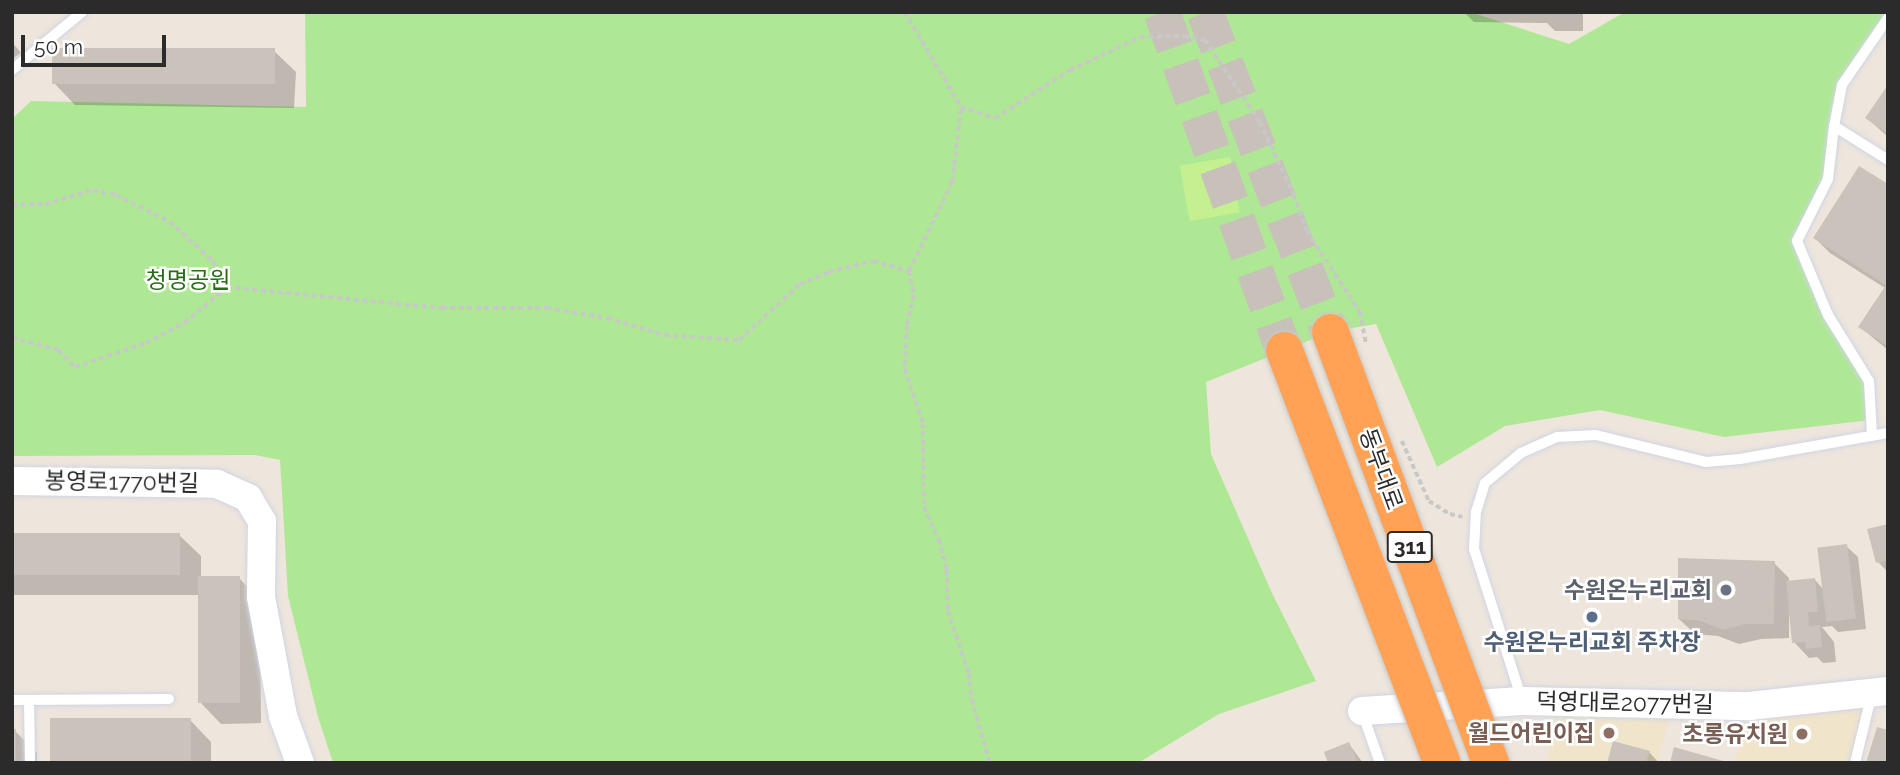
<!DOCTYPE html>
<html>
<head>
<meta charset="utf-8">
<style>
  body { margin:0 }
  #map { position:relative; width:1900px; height:775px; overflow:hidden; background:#eee6dc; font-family:Raleway,"Noto Sans KR",sans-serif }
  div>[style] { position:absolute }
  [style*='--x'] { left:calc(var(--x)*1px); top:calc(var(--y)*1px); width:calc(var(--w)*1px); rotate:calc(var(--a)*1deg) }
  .education>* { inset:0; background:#f0e5ca }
  .green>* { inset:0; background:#afe895 }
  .pitch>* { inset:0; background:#c5f090; transform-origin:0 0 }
  .shadow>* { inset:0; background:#0003 }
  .building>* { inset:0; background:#c9c3bb; transform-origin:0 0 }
  .highway-tunnel>* { height:37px; margin-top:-18.5px; transform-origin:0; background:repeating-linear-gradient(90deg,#c7c1b9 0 37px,transparent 0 55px) }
  .path>* { height:3.5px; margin-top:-1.75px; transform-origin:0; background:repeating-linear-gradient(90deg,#c8c8c8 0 5px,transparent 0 8.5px) }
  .roads { filter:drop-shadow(0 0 2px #d1d4e4) drop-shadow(0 0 2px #d1d4e4) }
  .lane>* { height:10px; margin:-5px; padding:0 5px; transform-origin:5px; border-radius:5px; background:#fff }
  .secondary>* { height:28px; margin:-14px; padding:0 14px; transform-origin:14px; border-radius:14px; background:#fff }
  .bridges { filter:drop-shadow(0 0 2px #c8c8c8) drop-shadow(0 0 2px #c8c8c8) }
  .highway-bridge>* { height:37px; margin:-18.5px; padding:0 18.5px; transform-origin:18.5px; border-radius:18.5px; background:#ffa255 }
  .dots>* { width:19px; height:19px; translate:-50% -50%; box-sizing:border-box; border:4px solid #fff; border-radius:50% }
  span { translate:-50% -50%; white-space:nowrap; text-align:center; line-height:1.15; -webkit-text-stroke:5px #fff; paint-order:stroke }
  .shield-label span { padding:2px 5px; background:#fff; border:2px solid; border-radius:5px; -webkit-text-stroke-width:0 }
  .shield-label { font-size:21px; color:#2b2b2b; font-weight:700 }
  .park-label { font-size:23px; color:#266d15 }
  .street-label { font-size:23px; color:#2b2b2b }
  .worship-label { font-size:23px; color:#5b616d; font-weight:700 }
  .right { translate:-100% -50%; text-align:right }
  .service-label { font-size:23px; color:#4e5e75; font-weight:700 }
  .education-label { font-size:23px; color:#785e54; font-weight:700 }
  .frame { position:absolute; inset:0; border:14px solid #2b2b2b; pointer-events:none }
  .scale { position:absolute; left:21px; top:35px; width:145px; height:32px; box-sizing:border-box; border:4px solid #2b2b2b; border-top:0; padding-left:9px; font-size:21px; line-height:24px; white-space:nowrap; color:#2b2b2b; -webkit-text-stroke:5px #fff; paint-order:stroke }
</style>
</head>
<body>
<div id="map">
  <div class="education">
    <div style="clip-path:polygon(1872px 693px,1855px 763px,1735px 763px,1749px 706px)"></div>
    <div style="clip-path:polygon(1558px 702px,1673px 704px,1657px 763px,1547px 763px)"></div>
  </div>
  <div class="green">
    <div style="clip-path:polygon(305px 12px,1470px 12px,1569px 44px,1625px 12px,1888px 12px,1842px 85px,1828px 179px,1797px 240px,1828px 315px,1869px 381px,1871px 420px,1724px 437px,1600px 410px,1505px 426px,1437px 467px,1376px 324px,1330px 332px,1206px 382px,1211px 454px,1271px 591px,1316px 681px,1219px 714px,1138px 763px,333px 763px,318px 717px,288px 596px,280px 460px,255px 455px,12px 456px,12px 119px,31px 101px,306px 107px)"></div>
  </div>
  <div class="pitch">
    <div style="left:1230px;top:157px;width:56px;height:51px;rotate:80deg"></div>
  </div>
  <div class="shadow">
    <div style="clip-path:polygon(1464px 12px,1583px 12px,1583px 31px,1555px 31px,1547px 23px,1474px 22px)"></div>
    <div style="clip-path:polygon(12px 42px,21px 53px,12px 59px)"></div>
    <div style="clip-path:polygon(274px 51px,296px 72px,294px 108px,75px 105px,54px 83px)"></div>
    <div style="clip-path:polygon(1888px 88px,1888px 137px,1867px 118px)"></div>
    <div style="clip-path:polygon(1888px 186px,1888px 350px,1860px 327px,1885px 288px,1830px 253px,1815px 238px)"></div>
    <div style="clip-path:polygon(1888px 526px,1888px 572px,1878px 562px)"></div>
    <div style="clip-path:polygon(12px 535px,179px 535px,201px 556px,201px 578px,239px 578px,260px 600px,261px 723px,221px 724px,200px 702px,200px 595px,12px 595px)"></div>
    <div style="clip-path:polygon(1846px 546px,1858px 557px,1866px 629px,1838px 632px,1832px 626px,1822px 627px,1834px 642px,1836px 662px,1823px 663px,1817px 657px,1809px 658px,1794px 642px,1791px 614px,1789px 614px,1789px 638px,1761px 639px,1739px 644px,1718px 636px,1695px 634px,1679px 619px,1774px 563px,1789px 578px,1789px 582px,1815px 580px,1823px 589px)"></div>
    <div style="clip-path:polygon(190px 720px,211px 742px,211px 763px,52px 763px)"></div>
    <div style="clip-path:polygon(15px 731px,37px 753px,37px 763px,12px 763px)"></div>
    <div style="clip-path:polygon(1349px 744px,1363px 763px,1330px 763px)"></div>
    <div style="clip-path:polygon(1649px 752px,1659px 763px,1609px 763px)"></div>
  </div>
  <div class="building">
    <div style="left:52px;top:48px;width:223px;height:36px"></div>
    <div style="clip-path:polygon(1888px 85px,1888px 134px,1865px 118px)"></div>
    <div style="clip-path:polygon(1859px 166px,1888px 184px,1888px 346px,1858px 327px,1886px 285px,1813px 238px)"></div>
    <div style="clip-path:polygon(1888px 524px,1888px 560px,1876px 563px,1867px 529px)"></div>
    <div style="left:12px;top:533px;width:168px;height:42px"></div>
    <div style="left:1847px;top:544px;width:75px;height:30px;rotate:83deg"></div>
    <div style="clip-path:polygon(1678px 558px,1775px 561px,1774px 624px,1745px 624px,1723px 630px,1701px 621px,1678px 619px)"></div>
    <div style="left:198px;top:576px;width:42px;height:127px"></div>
    <div style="clip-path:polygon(1815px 578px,1818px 612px,1808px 612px,1809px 626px,1820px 625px,1822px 647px,1806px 649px,1805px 642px,1792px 643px,1786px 581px)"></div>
    <div style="left:191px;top:718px;width:44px;height:141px;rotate:90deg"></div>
    <div style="clip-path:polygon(1877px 727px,1888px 730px,1888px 763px,1866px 763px)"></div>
    <div style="left:12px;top:729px;width:4px;height:34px"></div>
    <div style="clip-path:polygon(1613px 741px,1650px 751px,1646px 763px,1607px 763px)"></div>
    <div style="clip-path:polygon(1349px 742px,1358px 763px,1328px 763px,1324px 752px)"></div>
    <div style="clip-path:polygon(1674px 747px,1727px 762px,1727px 763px,1670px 763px)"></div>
  </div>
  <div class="highway-tunnel">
    <div style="--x:1162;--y:12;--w:359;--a:70.2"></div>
    <div style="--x:1205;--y:12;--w:344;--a:68.7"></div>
  </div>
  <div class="path">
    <div style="--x:905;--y:12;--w:110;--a:59.5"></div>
    <div style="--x:12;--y:205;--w:33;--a:-2"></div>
    <div style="--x:45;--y:204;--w:50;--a:-16.3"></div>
    <div style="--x:93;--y:190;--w:24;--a:12"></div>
    <div style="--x:116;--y:195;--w:60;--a:26.6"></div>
    <div style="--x:170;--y:222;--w:58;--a:42.2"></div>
    <div style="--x:213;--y:261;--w:30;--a:62"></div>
    <div style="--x:909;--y:271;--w:25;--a:78"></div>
    <div style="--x:914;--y:295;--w:32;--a:103"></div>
    <div style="--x:907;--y:326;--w:43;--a:92.7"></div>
    <div style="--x:905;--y:369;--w:57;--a:71.6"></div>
    <div style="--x:923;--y:423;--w:84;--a:89.3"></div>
    <div style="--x:924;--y:507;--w:36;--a:66"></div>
    <div style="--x:939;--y:540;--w:31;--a:75"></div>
    <div style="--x:947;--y:570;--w:41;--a:88.6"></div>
    <div style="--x:948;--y:611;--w:65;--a:71.3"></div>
    <div style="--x:969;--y:673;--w:27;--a:84"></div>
    <div style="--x:972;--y:700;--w:66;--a:74.1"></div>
    <div style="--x:12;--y:338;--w:49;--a:14.3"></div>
    <div style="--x:59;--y:350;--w:23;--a:47"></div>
    <div style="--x:75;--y:367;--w:75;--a:-18.7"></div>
    <div style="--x:146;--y:343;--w:43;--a:-27.8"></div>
    <div style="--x:184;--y:323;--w:56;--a:-39.9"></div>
    <div style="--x:227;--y:287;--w:216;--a:5.6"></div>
    <div style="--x:442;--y:308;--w:105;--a:0"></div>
    <div style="--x:547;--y:308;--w:61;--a:9.5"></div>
    <div style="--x:607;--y:318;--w:60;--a:16.3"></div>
    <div style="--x:665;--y:335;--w:74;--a:3.9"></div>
    <div style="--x:739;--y:340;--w:83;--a:-42.6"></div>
    <div style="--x:800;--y:284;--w:31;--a:-22"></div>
    <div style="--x:829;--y:272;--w:45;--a:-14"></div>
    <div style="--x:873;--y:261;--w:37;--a:16"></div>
    <div style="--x:909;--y:271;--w:99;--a:-64.2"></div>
    <div style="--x:952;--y:182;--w:76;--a:-83.2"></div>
    <div style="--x:961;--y:107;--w:36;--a:18"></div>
    <div style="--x:995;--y:118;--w:89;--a:-32.6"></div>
    <div style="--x:1070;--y:70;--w:77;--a:-25.2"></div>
    <div style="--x:1140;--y:37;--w:44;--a:-1.3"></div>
    <div style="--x:1184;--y:36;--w:21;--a:11"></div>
    <div style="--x:1205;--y:40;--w:99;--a:56.1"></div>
    <div style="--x:1260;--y:122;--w:81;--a:65"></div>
    <div style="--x:1294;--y:195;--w:38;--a:70"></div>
    <div style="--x:1307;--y:231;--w:97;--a:56.8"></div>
    <div style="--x:1360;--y:312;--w:33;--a:79"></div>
    <div style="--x:1402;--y:441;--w:66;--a:65.8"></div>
    <div style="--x:1429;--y:501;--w:25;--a:32"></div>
    <div style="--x:1450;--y:514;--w:13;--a:13"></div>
  </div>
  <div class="roads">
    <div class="lane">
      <div style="--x:1888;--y:18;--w:81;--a:124.5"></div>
      <div style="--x:1842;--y:85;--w:42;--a:101"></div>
      <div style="--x:1834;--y:126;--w:64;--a:32.2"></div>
      <div style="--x:12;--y:70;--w:91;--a:-39.6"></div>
      <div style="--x:1834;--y:126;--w:53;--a:96.5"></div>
      <div style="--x:1828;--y:179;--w:69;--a:116.6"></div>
      <div style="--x:1797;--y:241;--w:80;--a:67.3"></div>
      <div style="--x:1828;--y:315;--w:78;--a:58.2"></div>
      <div style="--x:1869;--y:381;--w:54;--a:86.8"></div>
      <div style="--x:1521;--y:697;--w:155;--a:-107.6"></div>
      <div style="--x:1474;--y:549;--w:37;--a:-87"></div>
      <div style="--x:1476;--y:512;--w:30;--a:-73"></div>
      <div style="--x:1485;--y:483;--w:47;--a:-39.8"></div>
      <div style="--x:1521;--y:453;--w:39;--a:-24"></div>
      <div style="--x:1557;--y:437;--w:39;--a:-3"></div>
      <div style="--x:1596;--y:435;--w:113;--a:13.8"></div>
      <div style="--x:1706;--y:462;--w:34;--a:-5"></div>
      <div style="--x:1740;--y:459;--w:150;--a:-10"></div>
      <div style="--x:12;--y:700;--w:157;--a:-0.4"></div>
      <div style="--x:29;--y:700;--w:63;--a:89.1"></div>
      <div style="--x:1363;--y:715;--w:51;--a:70.5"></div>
      <div style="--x:1855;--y:763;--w:68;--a:-76.4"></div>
    </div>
    <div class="secondary">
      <div style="--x:12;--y:481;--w:205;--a:0.8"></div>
      <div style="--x:217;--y:484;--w:34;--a:24"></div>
      <div style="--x:248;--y:498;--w:27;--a:59"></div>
      <div style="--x:262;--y:521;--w:76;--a:90.8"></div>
      <div style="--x:261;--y:597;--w:121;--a:79.5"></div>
      <div style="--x:283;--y:716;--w:50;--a:70.1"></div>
      <div style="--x:1362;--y:711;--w:160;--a:-3.6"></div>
      <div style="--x:1522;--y:701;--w:227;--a:1.3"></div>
      <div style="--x:1749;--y:706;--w:140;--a:-6.2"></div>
    </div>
  </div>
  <div class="bridges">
    <div class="highway-bridge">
      <div style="--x:1330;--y:332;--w:460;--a:69.6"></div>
      <div style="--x:1284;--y:350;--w:442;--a:69.1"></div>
    </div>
  </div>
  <div class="dots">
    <div style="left:1726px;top:590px;background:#6b7280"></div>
    <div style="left:1592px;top:617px;background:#5c6f8a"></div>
    <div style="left:1609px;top:733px;background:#8d6e63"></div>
    <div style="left:1802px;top:734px;background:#8d6e63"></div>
  </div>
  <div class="shield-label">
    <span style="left:1410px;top:547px">311</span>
  </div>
  <div class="park-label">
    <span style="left:188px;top:280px">청명공원</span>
  </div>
  <div class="street-label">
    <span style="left:1381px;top:469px;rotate:70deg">동부대로</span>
    <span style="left:122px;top:482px;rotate:1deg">봉영로1770번길</span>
    <span style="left:1625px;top:703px;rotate:1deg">덕영대로2077번길</span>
  </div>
  <div class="worship-label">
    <span class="right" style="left:1712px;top:590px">수원온누리교회</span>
  </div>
  <div class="service-label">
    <span style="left:1592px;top:642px">수원온누리교회 주차장</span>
  </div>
  <div class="education-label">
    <span class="right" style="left:1595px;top:733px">월드어린이집</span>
    <span class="right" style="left:1788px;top:734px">초롱유치원</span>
  </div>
  <div class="frame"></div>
  <div class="scale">50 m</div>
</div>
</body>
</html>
